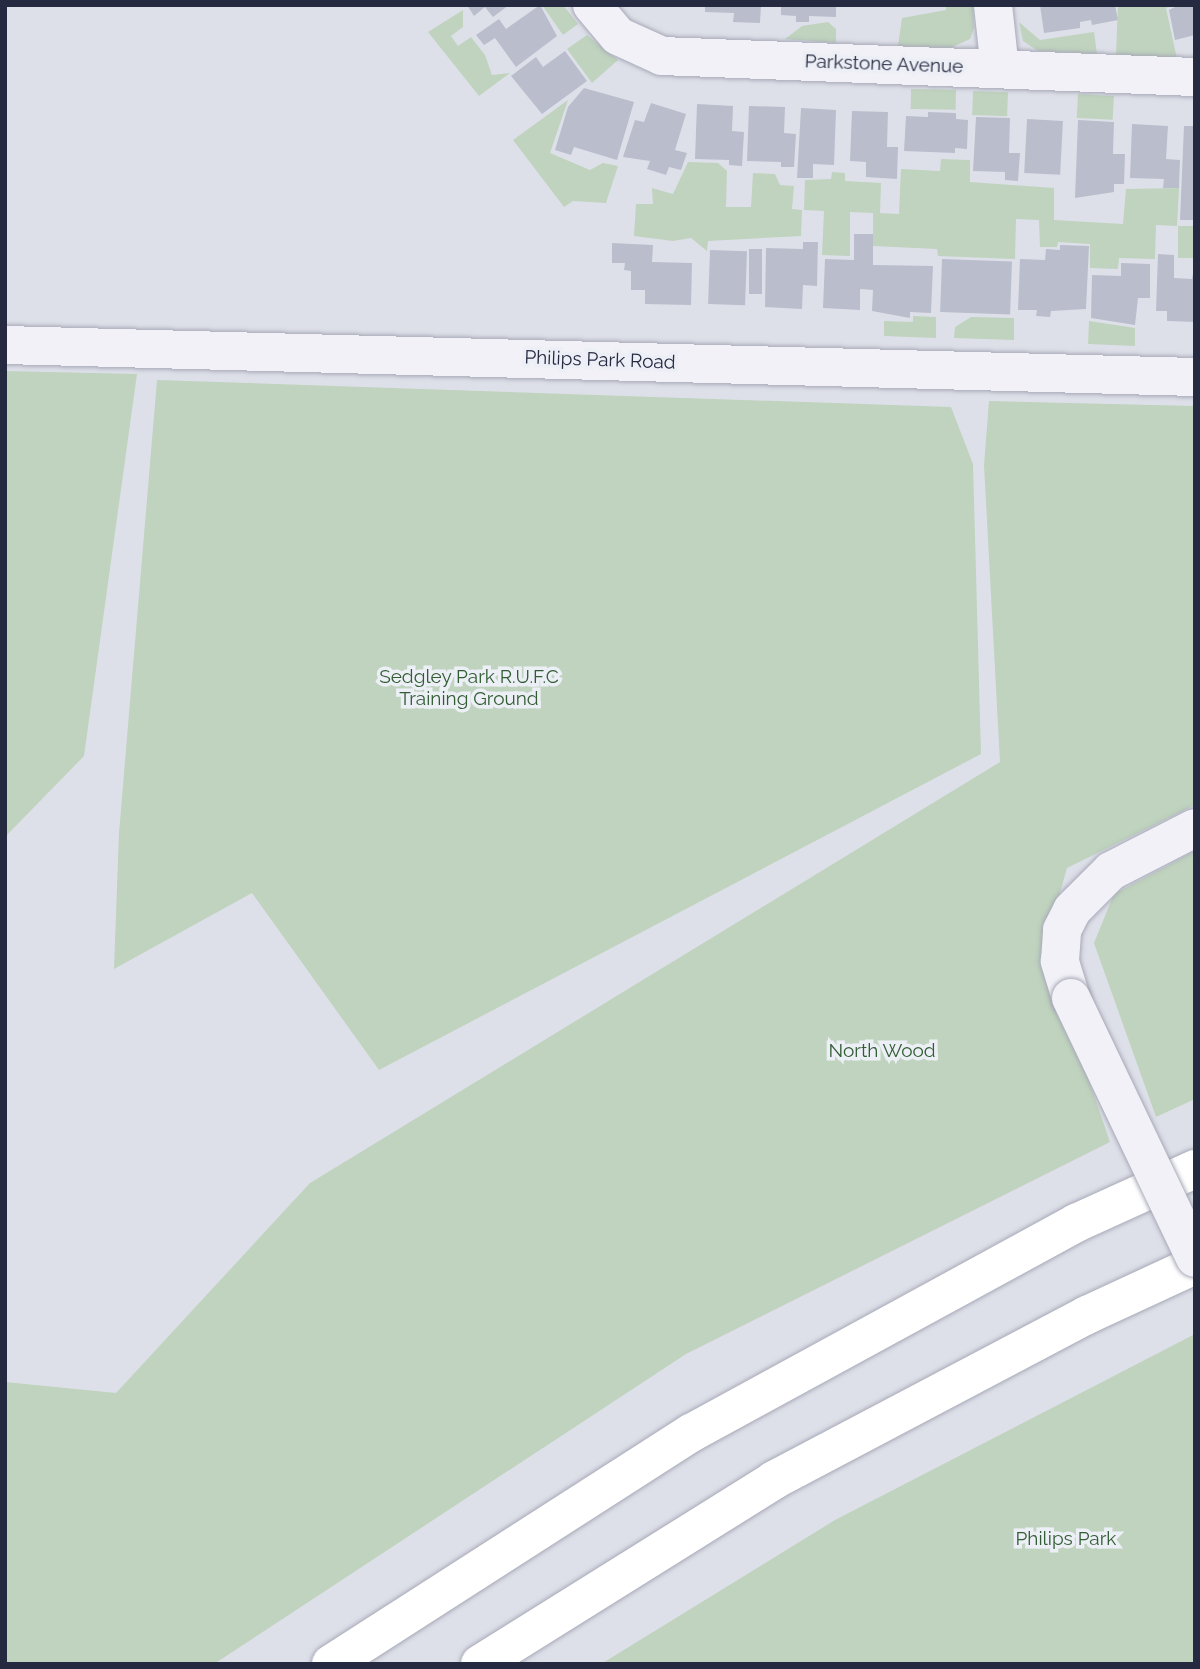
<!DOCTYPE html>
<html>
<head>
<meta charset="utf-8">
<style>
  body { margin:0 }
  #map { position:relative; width:1200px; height:1669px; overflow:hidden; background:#dee0e9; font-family:Raleway,sans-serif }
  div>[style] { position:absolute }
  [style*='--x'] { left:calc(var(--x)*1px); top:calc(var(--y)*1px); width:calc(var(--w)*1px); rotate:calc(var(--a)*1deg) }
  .green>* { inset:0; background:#bfd3be; transform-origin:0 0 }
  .building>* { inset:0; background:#babdcc; transform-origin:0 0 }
  .roads { filter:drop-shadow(0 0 2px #a7a9b7) drop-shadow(0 0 2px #a7a9b7) }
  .minor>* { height:38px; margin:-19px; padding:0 19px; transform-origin:19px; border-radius:19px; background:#f1f1f7 }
  .highway>* { height:38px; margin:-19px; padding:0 19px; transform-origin:19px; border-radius:19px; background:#fff }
  .bridges { filter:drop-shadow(0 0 2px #a7a9b7) drop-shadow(0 0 2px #a7a9b7) }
  .minor-bridge>* { height:38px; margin:-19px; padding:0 19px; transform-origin:19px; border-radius:19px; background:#f1f1f7 }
  span { translate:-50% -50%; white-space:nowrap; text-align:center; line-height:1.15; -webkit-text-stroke:7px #edeff6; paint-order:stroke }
  .street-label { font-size:19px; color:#262a41 }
  .park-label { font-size:19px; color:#325d33 }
  .frame { position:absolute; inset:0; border:7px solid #262a41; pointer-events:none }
</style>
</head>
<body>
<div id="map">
  <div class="green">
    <div style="clip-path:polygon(542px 5px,563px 5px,578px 24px,563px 35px)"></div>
    <div style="clip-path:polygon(946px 5px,973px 5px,974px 28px,970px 39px,950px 48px,898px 46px,902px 18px,946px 10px)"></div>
    <div style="clip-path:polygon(1118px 5px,1175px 5px,1166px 8px,1177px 59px,1116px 55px)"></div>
    <div style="clip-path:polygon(463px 10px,463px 27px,451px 36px,458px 46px,471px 37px,485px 55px,492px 75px,510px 73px,479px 96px,428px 32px)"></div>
    <div style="clip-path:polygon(828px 22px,836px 29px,836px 43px,785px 39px,802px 26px)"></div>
    <div style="clip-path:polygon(1019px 22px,1040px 40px,1094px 32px,1097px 54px,1038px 51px,1023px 41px)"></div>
    <div style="clip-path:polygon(587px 35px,618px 60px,592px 83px,567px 49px)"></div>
    <div style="left:911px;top:89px;width:45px;height:20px;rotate:1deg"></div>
    <div style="left:973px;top:91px;width:35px;height:24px;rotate:2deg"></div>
    <div style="left:1078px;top:94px;width:36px;height:24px;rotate:3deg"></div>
    <div style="clip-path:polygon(568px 100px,550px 153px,590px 170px,603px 163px,618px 166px,606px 203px,573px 201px,564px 207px,513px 140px)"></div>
    <div style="clip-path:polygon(941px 159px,970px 160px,970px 182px,1054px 188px,1054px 220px,1123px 224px,1126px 189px,1179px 188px,1177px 226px,1156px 225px,1155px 259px,1119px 258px,1118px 269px,1090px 268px,1090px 244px,1058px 242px,1057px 247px,1040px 247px,1039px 220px,1016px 219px,1015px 259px,938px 256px,937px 249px,873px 246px,873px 213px,850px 212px,850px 256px,822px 255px,824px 211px,804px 210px,805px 180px,831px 179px,832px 172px,845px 173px,845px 181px,881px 183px,880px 213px,899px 214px,901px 169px,940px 171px)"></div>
    <div style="clip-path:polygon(688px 162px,718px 163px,727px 171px,726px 207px,751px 207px,753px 173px,775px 174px,780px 185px,794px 186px,792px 209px,802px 210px,801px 236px,708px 241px,707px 251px,691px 238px,673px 241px,634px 236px,636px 204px,653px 204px,652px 188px,673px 194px)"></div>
    <div style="left:1178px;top:226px;width:17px;height:32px"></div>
    <div style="clip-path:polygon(913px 316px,936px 317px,936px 338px,884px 336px,884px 321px,913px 322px)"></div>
    <div style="clip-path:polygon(971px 317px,1014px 318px,1014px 340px,954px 338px,955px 327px)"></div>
    <div style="clip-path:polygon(1089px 321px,1135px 328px,1135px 346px,1088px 344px)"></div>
    <div style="clip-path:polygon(5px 371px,137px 374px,84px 756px,5px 837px)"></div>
    <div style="clip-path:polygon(157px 380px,951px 407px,973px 464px,981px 754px,379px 1070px,252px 893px,114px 969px,119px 833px)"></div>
    <div style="clip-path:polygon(989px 401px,1195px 406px,1195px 805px,1067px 868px,1044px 949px,1110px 1142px,686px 1354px,214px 1664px,5px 1664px,5px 1382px,116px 1393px,310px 1183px,1000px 762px,984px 465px)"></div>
    <div style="clip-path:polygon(1195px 851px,1195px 1099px,1156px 1117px,1094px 943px,1114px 894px)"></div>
    <div style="clip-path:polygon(1195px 1334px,1195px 1664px,601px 1664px,835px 1520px)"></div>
  </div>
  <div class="building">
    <div style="clip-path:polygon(467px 5px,509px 5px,493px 17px,485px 7px,474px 16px)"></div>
    <div style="clip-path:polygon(540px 5px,557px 36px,516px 67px,495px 38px,484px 45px,476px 35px,499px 19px,506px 29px)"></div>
    <div style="clip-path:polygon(705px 5px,761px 5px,760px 23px,733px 22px,734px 13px,705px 12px)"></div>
    <div style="clip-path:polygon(781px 5px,836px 5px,836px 17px,809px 16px,809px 22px,796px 22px,796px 16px,781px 15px)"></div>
    <div style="clip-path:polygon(1040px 5px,1115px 5px,1118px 20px,1092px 25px,1091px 20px,1080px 22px,1080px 28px,1044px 33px)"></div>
    <div style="clip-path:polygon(1179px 5px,1195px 5px,1195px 35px,1175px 40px,1169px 10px)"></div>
    <div style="clip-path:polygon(565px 51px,587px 81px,542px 114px,511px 76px,536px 57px,543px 67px)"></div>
    <div style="clip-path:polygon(584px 88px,634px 102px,617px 160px,574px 147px,571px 155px,555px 150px,568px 107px)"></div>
    <div style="clip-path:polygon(651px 103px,686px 114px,675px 150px,687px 153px,681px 170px,669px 167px,666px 175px,647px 169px,650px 161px,623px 157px,635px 120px,644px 122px)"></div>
    <div style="clip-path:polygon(697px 104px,733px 106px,732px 131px,744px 132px,742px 166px,729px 165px,729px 160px,695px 159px)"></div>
    <div style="clip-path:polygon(749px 106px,785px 107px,784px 133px,796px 134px,794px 167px,781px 167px,781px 162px,747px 161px)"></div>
    <div style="clip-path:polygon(801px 108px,836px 110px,834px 165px,813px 164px,813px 178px,797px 178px)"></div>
    <div style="clip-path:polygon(852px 111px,888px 112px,887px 147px,898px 147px,897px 179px,866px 177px,866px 162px,850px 161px)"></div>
    <div style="clip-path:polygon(928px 112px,956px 113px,956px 119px,968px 120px,967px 149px,955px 148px,955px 153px,904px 151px,906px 116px,928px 117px)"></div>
    <div style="clip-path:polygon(976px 117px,1010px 118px,1009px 153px,1020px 153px,1018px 181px,1005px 180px,1005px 172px,973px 171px)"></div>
    <div style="left:1027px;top:119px;width:36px;height:54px;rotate:3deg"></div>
    <div style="clip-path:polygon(1078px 120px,1114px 122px,1113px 154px,1125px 154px,1124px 184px,1114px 184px,1114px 192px,1075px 198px)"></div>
    <div style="clip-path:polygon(1132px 124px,1168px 126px,1166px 159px,1180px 160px,1179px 188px,1163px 188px,1164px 179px,1130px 178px)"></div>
    <div style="clip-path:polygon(1184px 126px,1195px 126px,1195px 220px,1180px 220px)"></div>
    <div style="clip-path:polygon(854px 234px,873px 234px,873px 265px,933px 266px,931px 313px,910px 312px,910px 318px,872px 311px,873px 290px,860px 289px,860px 310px,823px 308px,825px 259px,854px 260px)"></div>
    <div style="clip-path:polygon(803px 242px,818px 242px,817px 286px,803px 285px,802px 309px,765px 307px,766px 248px,803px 249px)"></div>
    <div style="clip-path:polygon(612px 243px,653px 245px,652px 262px,692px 263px,691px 305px,645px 304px,645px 290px,631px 290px,631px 271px,624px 270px,625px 263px,612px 263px)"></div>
    <div style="clip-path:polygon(1060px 245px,1089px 246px,1086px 309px,1051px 311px,1050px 317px,1036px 316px,1037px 310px,1018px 310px,1020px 259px,1045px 260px,1046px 249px,1060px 250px)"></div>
    <div style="left:749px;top:249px;width:13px;height:45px"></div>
    <div style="left:710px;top:250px;width:37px;height:54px;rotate:2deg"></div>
    <div style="clip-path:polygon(1158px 254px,1174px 255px,1174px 278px,1192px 279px,1195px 262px,1195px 322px,1167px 321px,1167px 311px,1156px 311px)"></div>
    <div style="left:942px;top:259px;width:70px;height:53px;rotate:2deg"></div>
    <div style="clip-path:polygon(1121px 263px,1150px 264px,1150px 298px,1138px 298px,1135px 325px,1091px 318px,1092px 275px,1121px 276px)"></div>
  </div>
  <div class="roads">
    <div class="minor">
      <div style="--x:592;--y:5;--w:40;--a:50"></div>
      <div style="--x:618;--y:36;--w:48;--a:24.4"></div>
      <div style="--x:662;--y:56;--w:533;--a:2.26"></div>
      <div style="--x:993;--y:5;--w:64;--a:83.8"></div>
      <div style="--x:5;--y:345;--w:1190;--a:1.54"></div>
      <div style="--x:1071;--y:998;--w:39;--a:-107"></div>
      <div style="--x:1060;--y:961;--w:31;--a:-86"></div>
      <div style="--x:1062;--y:930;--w:22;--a:-63"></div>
      <div style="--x:1072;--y:910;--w:55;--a:-45"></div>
      <div style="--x:1111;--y:871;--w:94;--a:-27.1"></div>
    </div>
    <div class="highway">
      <div style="--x:331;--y:1664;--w:428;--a:-32.7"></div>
      <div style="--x:691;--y:1433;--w:439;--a:-28.6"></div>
      <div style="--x:1076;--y:1223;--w:131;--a:-24.4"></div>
      <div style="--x:480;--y:1664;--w:347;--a:-32"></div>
      <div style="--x:774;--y:1480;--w:354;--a:-27.8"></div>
      <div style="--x:1087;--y:1315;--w:119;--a:-24.8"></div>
    </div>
  </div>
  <div class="bridges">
    <div class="minor-bridge">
      <div style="--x:1071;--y:998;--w:288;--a:64.5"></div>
    </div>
  </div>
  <div class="street-label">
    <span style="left:884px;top:64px;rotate:2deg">Parkstone Avenue</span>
    <span style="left:600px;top:360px;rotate:2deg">Philips Park Road</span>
  </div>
  <div class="park-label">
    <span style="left:469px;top:688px">Sedgley Park R.U.F.C<br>Training Ground</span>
    <span style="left:882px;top:1051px">North Wood</span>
    <span style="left:1066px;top:1539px">Philips Park</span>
  </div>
  <div class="frame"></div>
</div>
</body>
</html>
